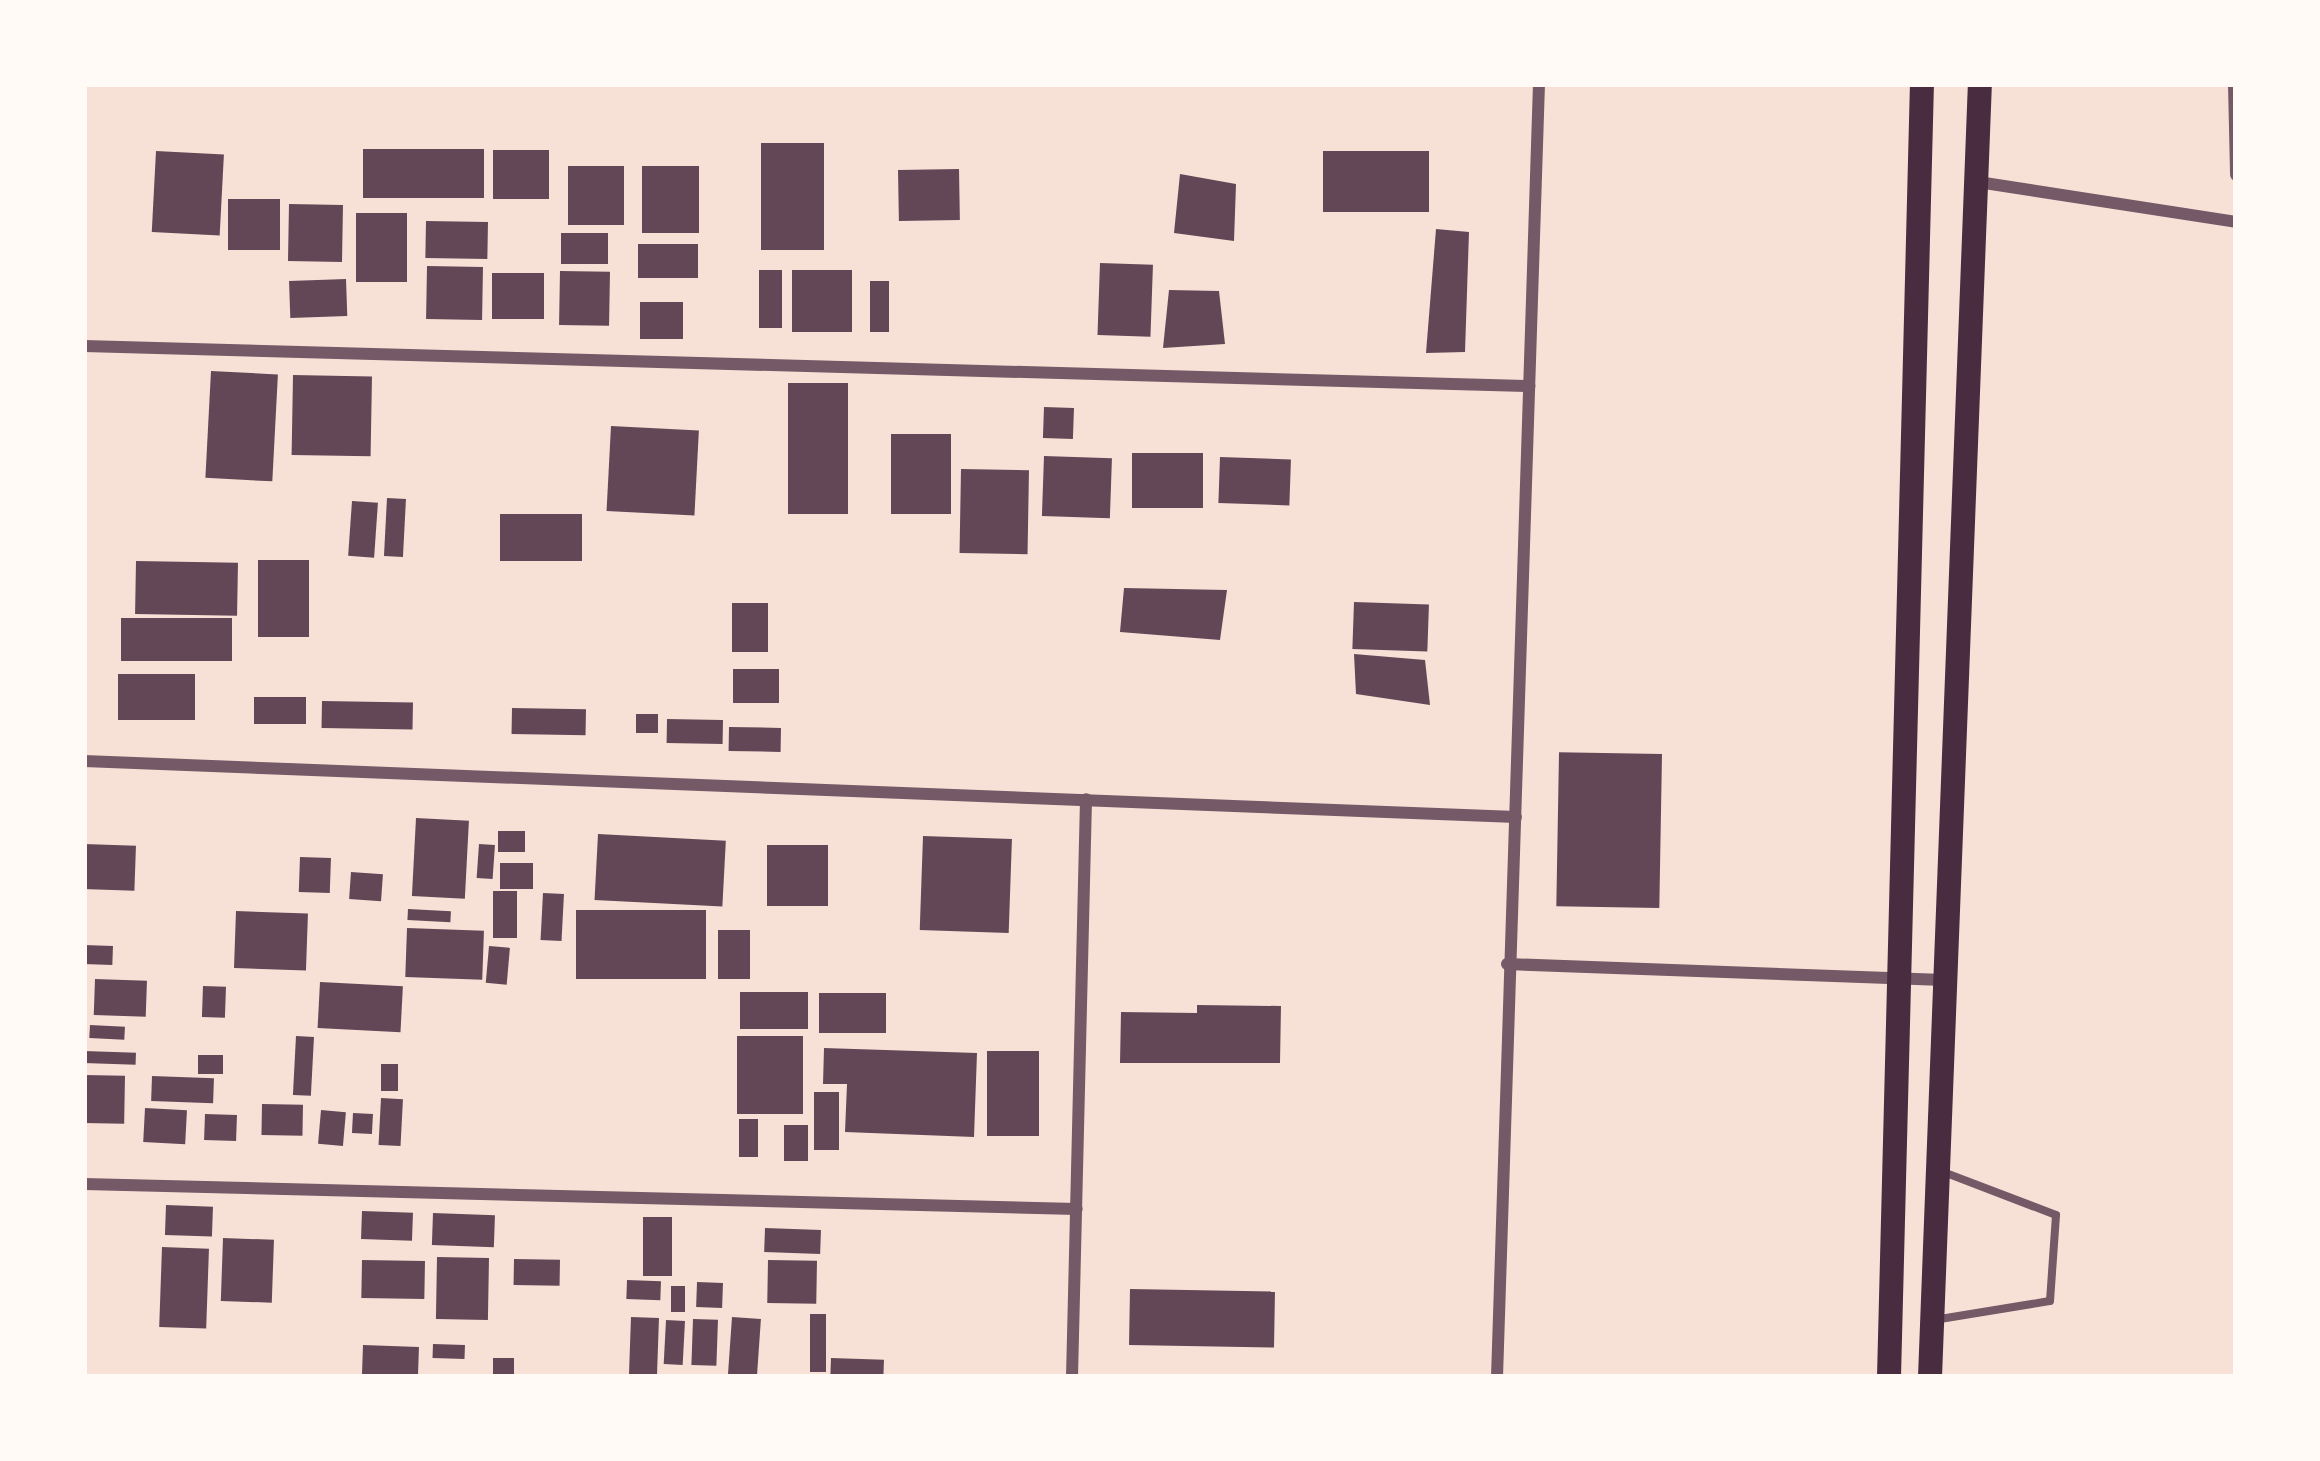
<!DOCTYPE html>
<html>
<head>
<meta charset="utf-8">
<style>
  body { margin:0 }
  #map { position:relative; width:2320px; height:1461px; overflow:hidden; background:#f7e1d7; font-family:"Work Sans",sans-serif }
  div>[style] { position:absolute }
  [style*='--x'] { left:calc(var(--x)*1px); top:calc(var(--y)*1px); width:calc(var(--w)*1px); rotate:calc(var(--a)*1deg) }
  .building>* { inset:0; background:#644757; transform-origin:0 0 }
  .service>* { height:8px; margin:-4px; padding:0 4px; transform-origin:4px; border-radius:4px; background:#755966 }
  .minor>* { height:12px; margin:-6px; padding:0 6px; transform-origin:6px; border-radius:6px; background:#755966 }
  .primary>* { height:24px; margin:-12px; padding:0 12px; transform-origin:12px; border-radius:12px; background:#4a2c40 }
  span { translate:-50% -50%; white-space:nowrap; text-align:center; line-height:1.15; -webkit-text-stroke:12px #fffaf5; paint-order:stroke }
  .frame { position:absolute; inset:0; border:87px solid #fffaf5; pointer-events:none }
</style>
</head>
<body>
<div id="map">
  <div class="building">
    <div style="left:761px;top:143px;width:63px;height:107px"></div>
    <div style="left:363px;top:149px;width:121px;height:49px"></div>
    <div style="left:493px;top:150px;width:56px;height:49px"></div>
    <div style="left:156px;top:151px;width:68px;height:81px;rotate:3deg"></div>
    <div style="left:1323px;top:151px;width:106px;height:61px"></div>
    <div style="left:568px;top:166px;width:56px;height:59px"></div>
    <div style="left:642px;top:166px;width:57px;height:67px"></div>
    <div style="left:959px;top:169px;width:51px;height:61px;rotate:89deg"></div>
    <div style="clip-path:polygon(1180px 174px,1236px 184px,1234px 241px,1174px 233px)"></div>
    <div style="left:228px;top:199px;width:52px;height:51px"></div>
    <div style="left:289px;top:204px;width:54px;height:57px;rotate:1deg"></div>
    <div style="left:356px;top:213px;width:51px;height:69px"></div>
    <div style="left:426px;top:221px;width:62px;height:37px;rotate:1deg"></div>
    <div style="clip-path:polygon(1436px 229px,1469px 232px,1465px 352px,1426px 353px)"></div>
    <div style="left:561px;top:233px;width:47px;height:31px"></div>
    <div style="left:638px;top:244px;width:60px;height:34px"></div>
    <div style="left:1100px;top:263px;width:53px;height:72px;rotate:2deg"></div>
    <div style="left:427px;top:266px;width:56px;height:53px;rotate:1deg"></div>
    <div style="left:759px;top:270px;width:23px;height:58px"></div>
    <div style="left:792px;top:270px;width:60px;height:62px"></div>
    <div style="left:560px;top:271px;width:50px;height:54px;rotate:1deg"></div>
    <div style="left:492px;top:273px;width:52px;height:46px"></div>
    <div style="left:346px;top:279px;width:37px;height:57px;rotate:88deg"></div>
    <div style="left:870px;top:281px;width:19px;height:51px"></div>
    <div style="clip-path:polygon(1169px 290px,1219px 291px,1225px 344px,1163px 348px)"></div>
    <div style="left:640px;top:302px;width:43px;height:37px"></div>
    <div style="left:211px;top:371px;width:67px;height:107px;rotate:3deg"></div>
    <div style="left:293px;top:375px;width:79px;height:80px;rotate:1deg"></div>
    <div style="left:788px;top:383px;width:60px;height:131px"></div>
    <div style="left:1044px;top:407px;width:30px;height:31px;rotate:2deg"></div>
    <div style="left:611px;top:426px;width:88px;height:85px;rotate:3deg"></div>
    <div style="left:891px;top:434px;width:60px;height:80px"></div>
    <div style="left:1132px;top:453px;width:71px;height:55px"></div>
    <div style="left:1044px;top:456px;width:68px;height:60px;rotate:2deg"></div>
    <div style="left:1220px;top:457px;width:71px;height:46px;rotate:2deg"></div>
    <div style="left:961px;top:469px;width:68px;height:84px;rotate:1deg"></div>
    <div style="left:387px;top:498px;width:19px;height:58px;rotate:3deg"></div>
    <div style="left:352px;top:501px;width:26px;height:55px;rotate:4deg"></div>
    <div style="left:500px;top:514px;width:82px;height:47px"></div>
    <div style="left:258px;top:560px;width:51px;height:77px"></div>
    <div style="left:136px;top:561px;width:102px;height:53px;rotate:1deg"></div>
    <div style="clip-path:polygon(1124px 588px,1227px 590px,1220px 640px,1120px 632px)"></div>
    <div style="left:1354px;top:602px;width:75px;height:47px;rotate:2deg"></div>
    <div style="left:732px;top:603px;width:36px;height:49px"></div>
    <div style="left:121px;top:618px;width:111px;height:43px"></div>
    <div style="clip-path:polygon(1354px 654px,1425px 660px,1430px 705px,1356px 694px)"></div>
    <div style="left:733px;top:669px;width:46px;height:34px"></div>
    <div style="left:118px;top:674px;width:77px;height:46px"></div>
    <div style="left:254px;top:697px;width:52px;height:27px"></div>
    <div style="left:322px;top:701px;width:91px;height:27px;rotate:1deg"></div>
    <div style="left:512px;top:708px;width:74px;height:26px;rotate:1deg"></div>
    <div style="left:636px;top:714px;width:22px;height:19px"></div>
    <div style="left:667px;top:719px;width:56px;height:24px;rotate:1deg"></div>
    <div style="left:729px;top:727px;width:52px;height:24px;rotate:1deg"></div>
    <div style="left:1662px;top:754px;width:154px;height:103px;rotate:91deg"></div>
    <div style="left:416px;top:818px;width:53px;height:78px;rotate:3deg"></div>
    <div style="left:498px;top:831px;width:27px;height:21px"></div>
    <div style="left:598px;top:834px;width:128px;height:66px;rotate:3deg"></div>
    <div style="left:923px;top:836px;width:89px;height:94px;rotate:2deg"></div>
    <div style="left:84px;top:844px;width:52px;height:45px;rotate:2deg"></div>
    <div style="left:479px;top:844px;width:16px;height:34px;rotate:4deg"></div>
    <div style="left:767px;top:845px;width:61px;height:61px"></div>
    <div style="left:300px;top:857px;width:31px;height:35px;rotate:2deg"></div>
    <div style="left:500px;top:863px;width:33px;height:26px"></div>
    <div style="left:351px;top:872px;width:32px;height:27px;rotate:4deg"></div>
    <div style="left:493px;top:891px;width:24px;height:47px"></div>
    <div style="left:543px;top:893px;width:21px;height:47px;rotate:3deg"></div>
    <div style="left:408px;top:909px;width:43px;height:11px;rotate:3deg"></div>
    <div style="left:576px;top:910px;width:130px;height:69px"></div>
    <div style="left:236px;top:911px;width:72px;height:57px;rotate:2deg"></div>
    <div style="left:407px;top:928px;width:77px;height:49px;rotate:2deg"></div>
    <div style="left:718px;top:930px;width:32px;height:49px"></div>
    <div style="left:84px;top:945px;width:29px;height:19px;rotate:2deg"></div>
    <div style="left:489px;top:946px;width:21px;height:37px;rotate:5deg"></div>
    <div style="left:95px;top:979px;width:52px;height:36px;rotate:2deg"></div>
    <div style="left:320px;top:982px;width:83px;height:46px;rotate:3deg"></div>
    <div style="left:203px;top:986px;width:23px;height:31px;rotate:2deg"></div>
    <div style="left:740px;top:992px;width:68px;height:37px"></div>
    <div style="left:819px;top:993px;width:67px;height:40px"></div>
    <div style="clip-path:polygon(1197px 1005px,1281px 1006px,1280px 1063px,1120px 1063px,1121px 1012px,1197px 1013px)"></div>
    <div style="left:90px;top:1025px;width:35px;height:13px;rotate:3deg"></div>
    <div style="left:296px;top:1036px;width:18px;height:59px;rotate:3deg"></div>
    <div style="left:737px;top:1036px;width:66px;height:78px"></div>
    <div style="clip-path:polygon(824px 1048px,977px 1053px,974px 1137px,845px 1132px,847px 1084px,823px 1084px)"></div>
    <div style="left:84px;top:1051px;width:52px;height:12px;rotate:2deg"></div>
    <div style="left:987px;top:1051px;width:52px;height:85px"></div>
    <div style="left:198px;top:1055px;width:25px;height:19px"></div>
    <div style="left:381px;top:1064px;width:17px;height:27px"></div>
    <div style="left:84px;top:1075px;width:41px;height:48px;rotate:1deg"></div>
    <div style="left:152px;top:1076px;width:62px;height:25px;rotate:2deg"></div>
    <div style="left:814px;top:1092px;width:25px;height:58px"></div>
    <div style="left:381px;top:1098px;width:22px;height:47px;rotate:3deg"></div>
    <div style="left:262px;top:1104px;width:41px;height:31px;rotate:1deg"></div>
    <div style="left:145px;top:1108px;width:42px;height:34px;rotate:3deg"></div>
    <div style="left:321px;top:1110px;width:25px;height:34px;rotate:5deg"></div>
    <div style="left:353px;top:1113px;width:20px;height:20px;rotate:3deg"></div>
    <div style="left:205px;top:1114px;width:32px;height:26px;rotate:2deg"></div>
    <div style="left:739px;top:1119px;width:19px;height:38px"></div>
    <div style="left:784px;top:1125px;width:24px;height:36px"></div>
    <div style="left:166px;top:1205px;width:47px;height:30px;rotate:2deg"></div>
    <div style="left:362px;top:1211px;width:51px;height:28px;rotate:2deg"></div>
    <div style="left:433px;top:1213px;width:62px;height:32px;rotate:2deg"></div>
    <div style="left:643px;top:1217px;width:29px;height:59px"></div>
    <div style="left:765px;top:1228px;width:56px;height:24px;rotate:2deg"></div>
    <div style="left:223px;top:1238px;width:51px;height:63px;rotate:2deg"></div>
    <div style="left:162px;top:1247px;width:47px;height:80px;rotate:2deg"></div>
    <div style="left:437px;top:1257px;width:52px;height:62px;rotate:1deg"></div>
    <div style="left:514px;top:1259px;width:46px;height:26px;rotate:1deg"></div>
    <div style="left:362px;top:1260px;width:63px;height:38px;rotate:1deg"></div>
    <div style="left:768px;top:1260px;width:49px;height:43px;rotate:1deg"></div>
    <div style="left:627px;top:1280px;width:34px;height:19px;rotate:2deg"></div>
    <div style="left:697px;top:1282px;width:26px;height:25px;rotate:2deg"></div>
    <div style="left:671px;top:1286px;width:14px;height:26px"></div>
    <div style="left:1130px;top:1289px;width:145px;height:56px;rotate:1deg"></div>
    <div style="left:810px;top:1314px;width:16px;height:58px"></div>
    <div style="left:631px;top:1317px;width:28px;height:60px;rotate:2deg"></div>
    <div style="left:732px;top:1317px;width:29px;height:58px;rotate:4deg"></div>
    <div style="left:693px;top:1319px;width:25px;height:46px;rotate:2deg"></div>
    <div style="left:666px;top:1320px;width:19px;height:44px;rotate:3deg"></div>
    <div style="left:433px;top:1344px;width:32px;height:14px;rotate:2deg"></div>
    <div style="left:363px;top:1345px;width:56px;height:32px;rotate:2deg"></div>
    <div style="left:493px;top:1358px;width:21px;height:17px"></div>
    <div style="left:831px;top:1358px;width:53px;height:19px;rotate:2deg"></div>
  </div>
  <div class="service">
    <div style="--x:1940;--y:1319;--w:111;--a:-9.3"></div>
    <div style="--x:2050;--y:1301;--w:86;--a:-86"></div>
    <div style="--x:2056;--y:1215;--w:123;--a:-159.1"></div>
  </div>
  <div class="minor">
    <div style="--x:2234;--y:84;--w:91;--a:88.7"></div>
    <div style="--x:1978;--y:182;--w:261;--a:8.8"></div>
    <div style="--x:84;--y:346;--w:1446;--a:1.59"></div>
    <div style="--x:84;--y:761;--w:1433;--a:2.24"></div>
    <div style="--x:1507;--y:964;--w:437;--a:2.1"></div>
    <div style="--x:84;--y:1184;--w:993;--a:1.44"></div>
    <div style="--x:1072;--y:1377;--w:578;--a:-88.61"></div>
    <div style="--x:1497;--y:1377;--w:1294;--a:-88.14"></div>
  </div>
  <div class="primary">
    <div style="--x:1889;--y:1377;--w:1293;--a:-88.54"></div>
    <div style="--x:1930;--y:1377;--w:1294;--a:-87.79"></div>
  </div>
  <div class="frame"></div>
</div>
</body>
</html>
